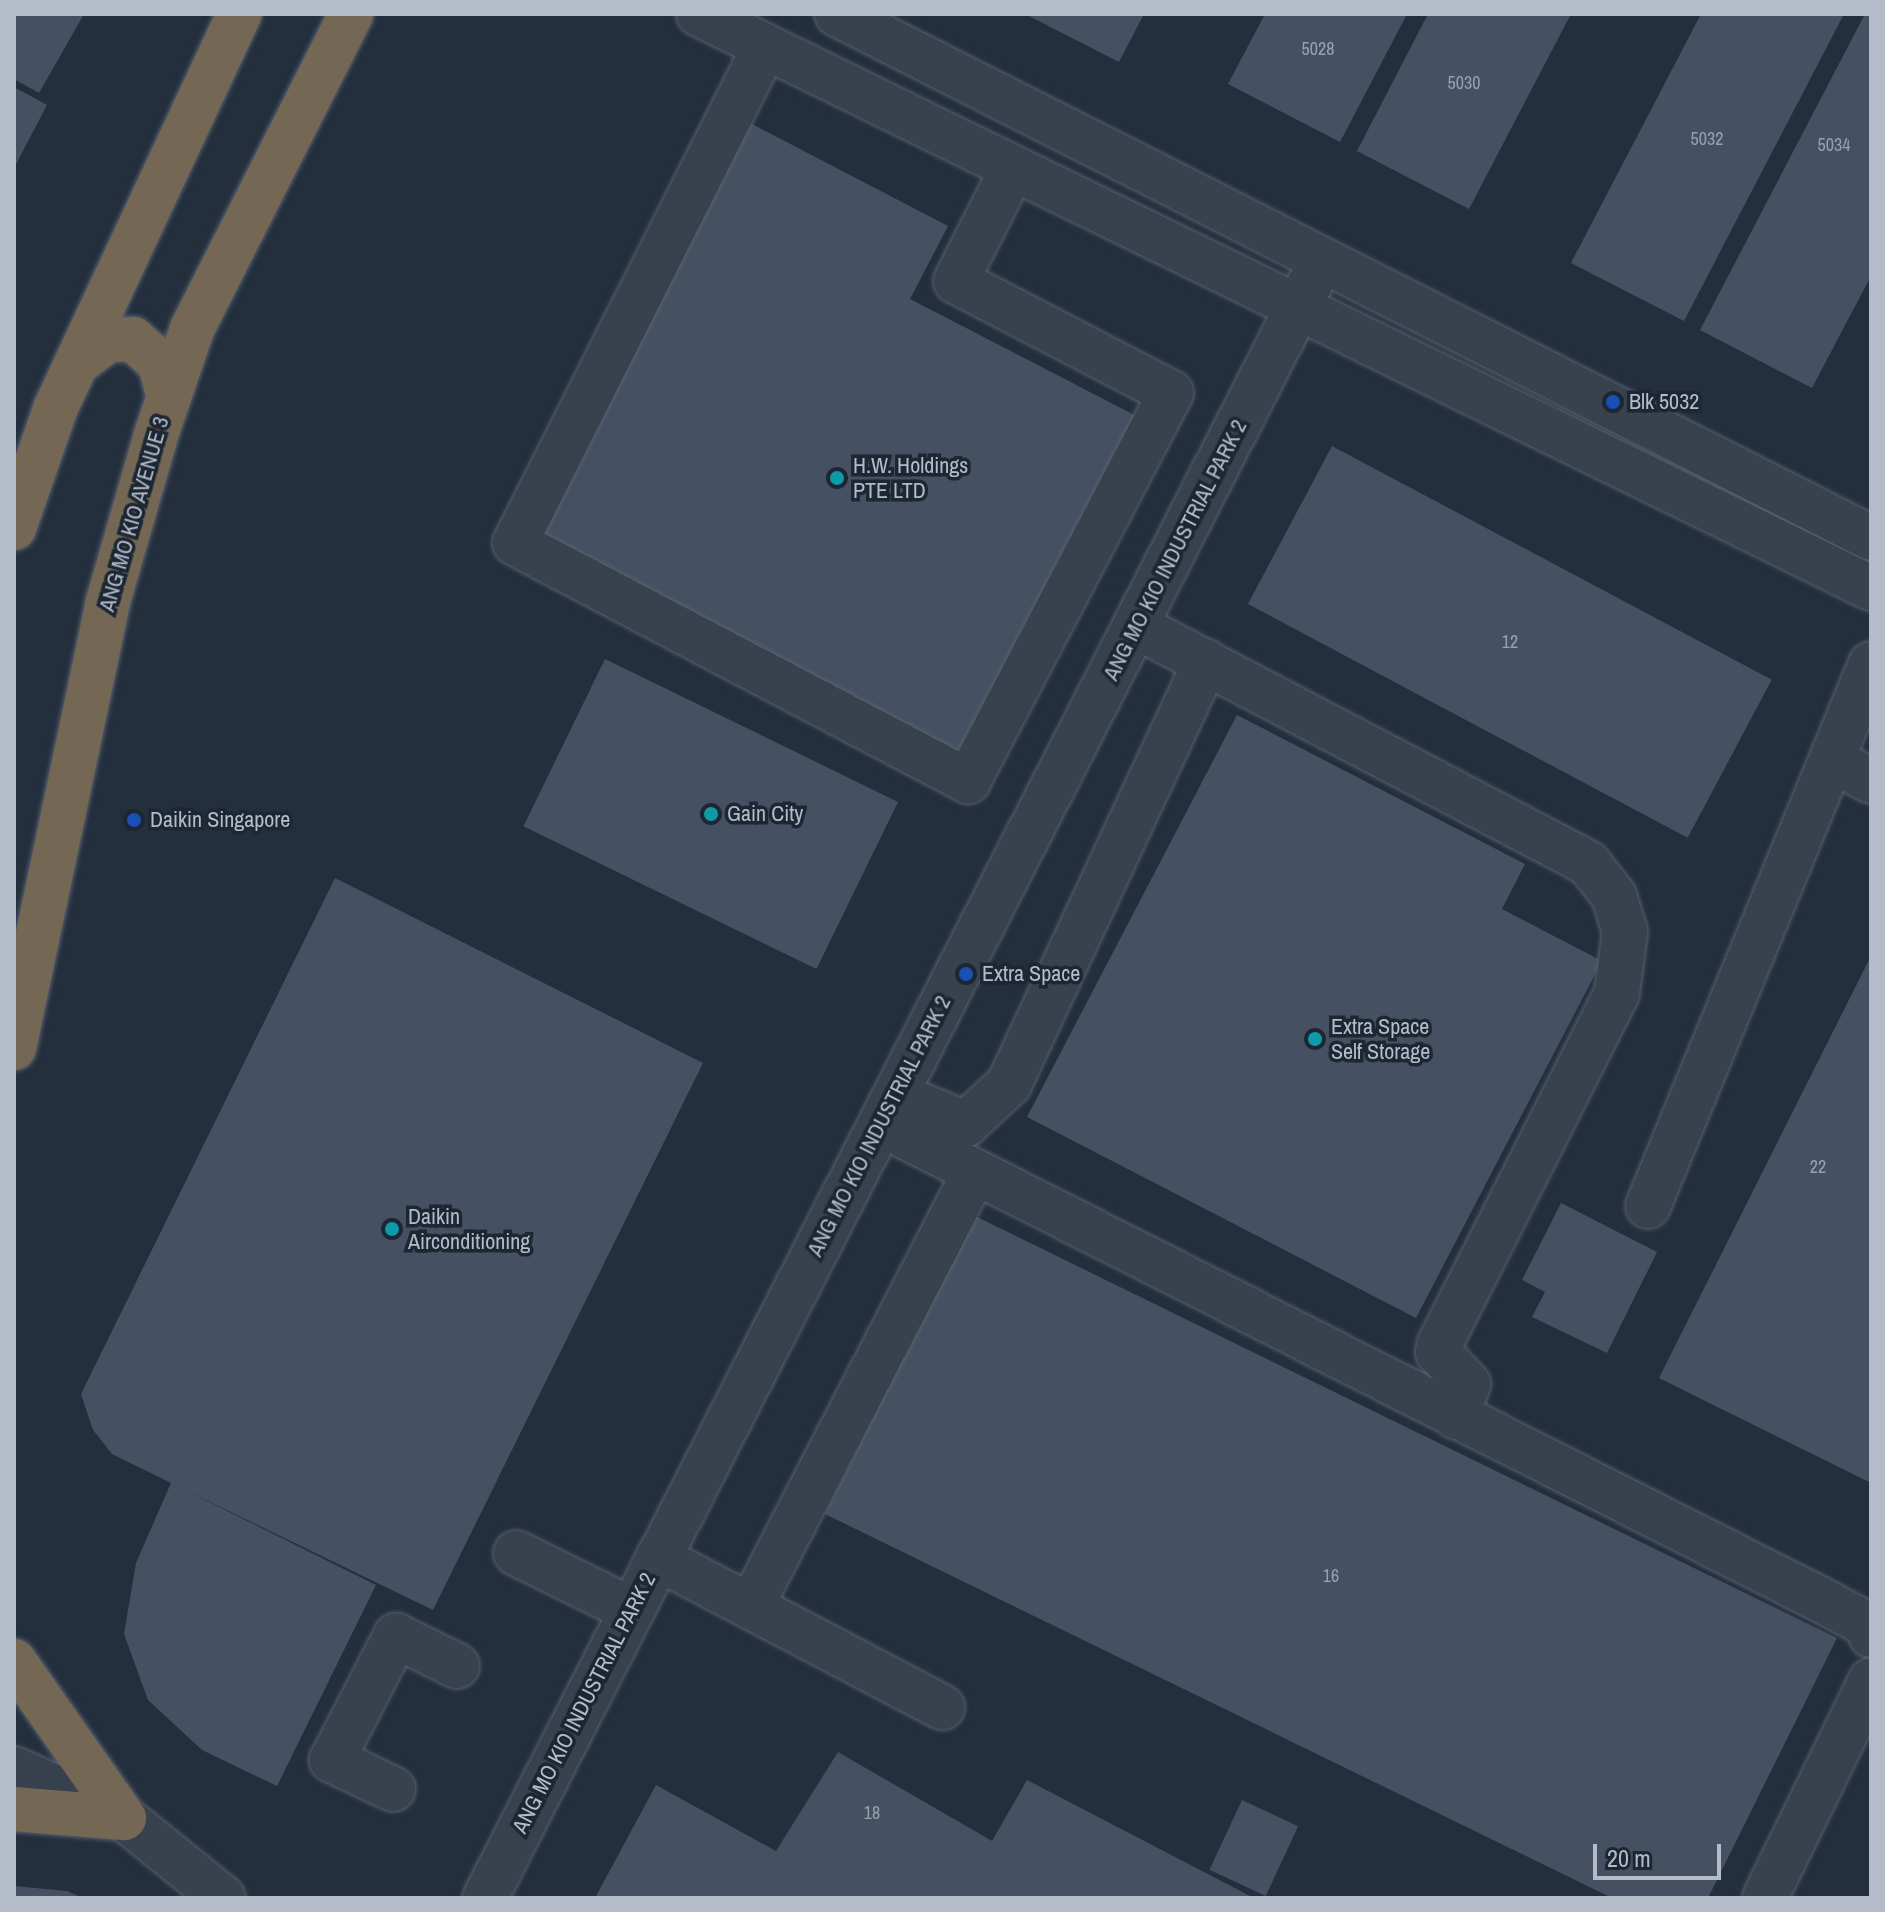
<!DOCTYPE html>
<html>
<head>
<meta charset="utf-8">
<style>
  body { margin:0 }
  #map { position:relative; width:1885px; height:1912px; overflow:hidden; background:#242f3e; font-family:"Archivo Narrow",sans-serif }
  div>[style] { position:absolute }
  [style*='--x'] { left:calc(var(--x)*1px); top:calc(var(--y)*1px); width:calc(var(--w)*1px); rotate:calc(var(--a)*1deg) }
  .building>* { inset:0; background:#455162; transform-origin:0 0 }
  .roads { filter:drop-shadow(0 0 2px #565f6c) drop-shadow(0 0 2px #565f6c) }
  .minor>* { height:44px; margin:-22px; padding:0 22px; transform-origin:22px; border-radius:22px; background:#38414e }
  .highway>* { height:44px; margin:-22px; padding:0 22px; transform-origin:22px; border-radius:22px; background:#746855 }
  .dots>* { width:22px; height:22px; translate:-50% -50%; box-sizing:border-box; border:4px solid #1d2633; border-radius:50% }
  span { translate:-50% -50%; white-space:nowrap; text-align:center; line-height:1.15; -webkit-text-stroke:7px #1d2633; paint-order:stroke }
  .number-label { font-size:18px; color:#98a1af }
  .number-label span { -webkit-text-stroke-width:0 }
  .poi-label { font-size:22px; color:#b4bcc9 }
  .left { translate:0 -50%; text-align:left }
  .street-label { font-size:22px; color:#b4bcc9 }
  .frame { position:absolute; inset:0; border:16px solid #b4bcc9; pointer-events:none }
  .scale { position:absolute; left:1593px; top:1844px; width:128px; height:36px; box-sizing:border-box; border:4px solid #b4bcc9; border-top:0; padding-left:10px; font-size:24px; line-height:28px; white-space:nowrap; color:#b4bcc9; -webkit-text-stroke:6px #1d2633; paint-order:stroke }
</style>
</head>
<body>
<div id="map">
  <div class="building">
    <div style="clip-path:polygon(14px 14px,84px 14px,39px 93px,14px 79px)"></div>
    <div style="clip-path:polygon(1025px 14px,1144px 14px,1119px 62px)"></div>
    <div style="clip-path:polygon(1265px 14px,1407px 14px,1340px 142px,1228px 84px)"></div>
    <div style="clip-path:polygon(1428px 14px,1571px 14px,1469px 209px,1357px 151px)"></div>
    <div style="clip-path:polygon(1701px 14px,1844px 14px,1684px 321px,1571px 263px)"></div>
    <div style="clip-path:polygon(1865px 14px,1871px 14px,1871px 276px,1812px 388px,1700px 330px)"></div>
    <div style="clip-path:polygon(14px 87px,47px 105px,14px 168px)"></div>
    <div style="clip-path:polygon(750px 123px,948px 226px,910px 299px,1142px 419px,963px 761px,533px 538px)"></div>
    <div style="left:1332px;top:446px;width:498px;height:179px;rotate:28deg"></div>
    <div style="left:605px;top:659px;width:326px;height:186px;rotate:26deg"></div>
    <div style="clip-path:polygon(1237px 715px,1525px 864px,1502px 909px,1602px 961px,1416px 1318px,1027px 1117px)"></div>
    <div style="clip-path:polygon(335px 878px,703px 1063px,433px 1610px,177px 1486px,376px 1585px,277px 1786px,202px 1750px,148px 1700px,124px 1634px,136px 1563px,171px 1483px,112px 1454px,93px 1430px,81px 1394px)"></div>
    <div style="clip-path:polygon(1871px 956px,1871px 1483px,1659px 1378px)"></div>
    <div style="clip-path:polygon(1561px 1203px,1657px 1252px,1607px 1353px,1532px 1317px,1545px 1292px,1522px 1280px)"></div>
    <div style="clip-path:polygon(973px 1215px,1837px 1638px,1708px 1898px,1612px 1898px,825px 1514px)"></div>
    <div style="clip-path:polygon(838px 1752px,992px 1841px,1027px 1780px,1254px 1898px,595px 1898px,656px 1785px,776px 1851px)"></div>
    <div style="left:1242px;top:1800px;width:62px;height:77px;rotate:25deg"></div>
    <div style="clip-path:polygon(14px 1886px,67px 1891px,83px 1898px,14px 1898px)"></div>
  </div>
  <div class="roads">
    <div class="minor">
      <div style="--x:699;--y:14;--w:1305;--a:26.09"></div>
      <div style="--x:837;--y:14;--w:1159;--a:26.87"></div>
      <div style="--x:765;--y:47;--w:555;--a:116.75"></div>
      <div style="--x:515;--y:543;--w:512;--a:27.72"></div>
      <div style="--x:968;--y:781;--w:438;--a:-62.4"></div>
      <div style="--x:1171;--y:393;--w:242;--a:-152.5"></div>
      <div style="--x:956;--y:281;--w:124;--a:-63.2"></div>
      <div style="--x:1136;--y:626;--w:510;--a:27.67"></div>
      <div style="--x:1588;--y:863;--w:42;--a:51.8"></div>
      <div style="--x:1614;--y:896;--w:37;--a:73"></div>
      <div style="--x:1625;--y:931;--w:63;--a:97.4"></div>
      <div style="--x:1617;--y:993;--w:392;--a:116.8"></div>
      <div style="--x:1440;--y:1343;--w:9;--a:103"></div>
      <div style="--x:1438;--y:1352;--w:44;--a:46.8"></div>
      <div style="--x:1468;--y:1384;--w:35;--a:110"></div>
      <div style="--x:1833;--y:760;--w:43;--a:28.9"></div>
      <div style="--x:896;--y:1095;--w:76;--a:22.5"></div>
      <div style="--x:966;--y:1124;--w:59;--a:-42.9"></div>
      <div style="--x:1009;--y:1084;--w:466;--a:-65"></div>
      <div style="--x:881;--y:1124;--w:1063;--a:26.85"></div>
      <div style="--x:1829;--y:1604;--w:42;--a:28.4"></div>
      <div style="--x:1866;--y:1624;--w:12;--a:66"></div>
      <div style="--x:1648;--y:1206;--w:586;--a:-67.64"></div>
      <div style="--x:516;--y:1553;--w:129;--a:26.2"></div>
      <div style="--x:658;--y:1558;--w:321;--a:27.7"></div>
      <div style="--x:751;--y:1606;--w:485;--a:-62.7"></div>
      <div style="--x:14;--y:1769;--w:120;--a:24"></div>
      <div style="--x:124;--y:1818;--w:127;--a:38.9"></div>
      <div style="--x:393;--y:1789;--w:68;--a:-154.6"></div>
      <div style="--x:332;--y:1760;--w:140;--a:-62.7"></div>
      <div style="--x:396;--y:1636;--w:68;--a:26.2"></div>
      <div style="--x:485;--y:1898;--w:1837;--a:-62.93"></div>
      <div style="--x:1765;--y:1898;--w:242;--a:-64"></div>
    </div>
    <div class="highway">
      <div style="--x:76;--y:364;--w:40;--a:-37"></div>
      <div style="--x:108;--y:340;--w:25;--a:-2"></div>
      <div style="--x:133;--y:339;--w:36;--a:42"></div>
      <div style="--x:160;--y:363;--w:36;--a:76"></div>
      <div style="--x:14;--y:528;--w:128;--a:-70.9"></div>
      <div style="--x:56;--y:407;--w:434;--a:-65"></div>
      <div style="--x:14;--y:1048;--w:453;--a:-78.1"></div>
      <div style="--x:107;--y:605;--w:180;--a:-73.9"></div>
      <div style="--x:157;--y:432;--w:109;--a:-71.2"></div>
      <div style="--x:192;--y:329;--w:353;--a:-63.2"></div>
      <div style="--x:14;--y:1661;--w:192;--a:55"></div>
      <div style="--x:14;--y:1809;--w:110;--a:4.7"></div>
    </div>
  </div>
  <div class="dots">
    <div style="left:1613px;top:402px;background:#1a4fb4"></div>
    <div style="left:837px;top:478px;background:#0f9aa8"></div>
    <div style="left:711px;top:814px;background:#0f9aa8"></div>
    <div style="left:134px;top:820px;background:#1a4fb4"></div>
    <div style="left:966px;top:974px;background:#1a4fb4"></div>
    <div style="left:1315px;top:1039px;background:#0f9aa8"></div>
    <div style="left:392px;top:1229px;background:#0f9aa8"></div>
  </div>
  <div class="number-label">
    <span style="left:1318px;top:49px">5028</span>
    <span style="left:1464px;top:83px">5030</span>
    <span style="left:1707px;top:139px">5032</span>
    <span style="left:1834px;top:145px">5034</span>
    <span style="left:1510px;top:642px">12</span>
    <span style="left:1818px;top:1167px">22</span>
    <span style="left:1331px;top:1576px">16</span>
    <span style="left:872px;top:1813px">18</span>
  </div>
  <div class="poi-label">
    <span class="left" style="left:1629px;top:402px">Blk 5032</span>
    <span class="left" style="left:853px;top:478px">H.W. Holdings<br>PTE LTD</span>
    <span class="left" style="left:727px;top:814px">Gain City</span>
    <span class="left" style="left:150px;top:820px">Daikin Singapore</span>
    <span class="left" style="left:982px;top:974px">Extra Space</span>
    <span class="left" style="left:1331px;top:1039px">Extra Space<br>Self Storage</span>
    <span class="left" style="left:408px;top:1229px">Daikin<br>Airconditioning</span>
  </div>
  <div class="street-label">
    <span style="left:134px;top:514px;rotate:-74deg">ANG MO KIO AVENUE 3</span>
    <span style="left:1175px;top:550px;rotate:-63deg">ANG MO KIO INDUSTRIAL PARK 2</span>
    <span style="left:879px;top:1126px;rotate:-63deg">ANG MO KIO INDUSTRIAL PARK 2</span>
    <span style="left:584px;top:1703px;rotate:-63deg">ANG MO KIO INDUSTRIAL PARK 2</span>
  </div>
  <div class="frame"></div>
  <div class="scale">20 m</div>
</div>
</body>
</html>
